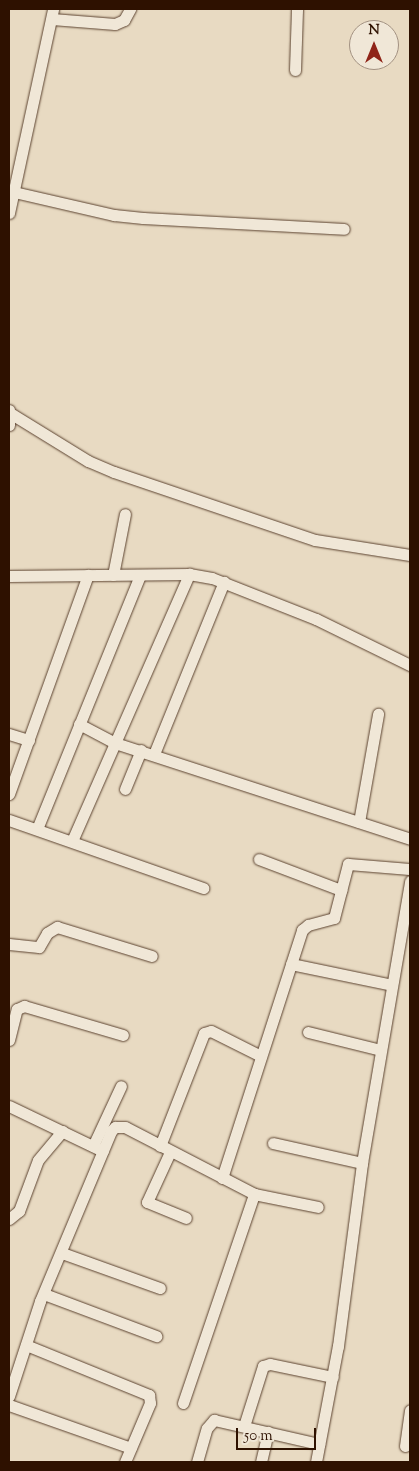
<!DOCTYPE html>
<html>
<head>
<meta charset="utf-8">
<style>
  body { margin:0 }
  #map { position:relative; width:419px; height:1471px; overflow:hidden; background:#e8dac2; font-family:"Sorts Mill Goudy",serif }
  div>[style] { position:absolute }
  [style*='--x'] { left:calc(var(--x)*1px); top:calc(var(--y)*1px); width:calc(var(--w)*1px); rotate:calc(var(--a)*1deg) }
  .roads { filter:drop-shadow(0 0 1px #5c4330) drop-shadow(0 0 1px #5c4330) }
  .minor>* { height:11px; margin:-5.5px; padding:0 5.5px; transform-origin:5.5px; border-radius:5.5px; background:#f0e7d7 }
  span { translate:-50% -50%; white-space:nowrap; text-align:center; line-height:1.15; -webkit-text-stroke:4px #f0e7d7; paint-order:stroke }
  .frame { position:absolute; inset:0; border:10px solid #2e1100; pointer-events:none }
  .north { position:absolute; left:349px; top:20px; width:50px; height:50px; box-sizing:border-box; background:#f0e7d7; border:1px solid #a29181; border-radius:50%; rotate:0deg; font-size:14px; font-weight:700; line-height:20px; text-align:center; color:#2e1100 }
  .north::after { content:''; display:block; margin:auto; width:18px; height:22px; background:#8f2418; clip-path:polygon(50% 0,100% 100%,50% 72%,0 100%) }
  .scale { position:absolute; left:236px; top:1428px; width:80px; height:22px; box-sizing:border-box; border:2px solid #2e1100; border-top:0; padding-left:6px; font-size:15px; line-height:18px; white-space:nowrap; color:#2e1100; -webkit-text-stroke:4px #f0e7d7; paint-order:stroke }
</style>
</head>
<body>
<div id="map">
  <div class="roads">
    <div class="minor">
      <div style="--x:52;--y:19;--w:63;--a:4.5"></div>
      <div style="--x:115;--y:24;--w:10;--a:-24"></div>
      <div style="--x:124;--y:20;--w:13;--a:-61"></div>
      <div style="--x:295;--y:70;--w:61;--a:-88.1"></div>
      <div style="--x:14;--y:192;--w:103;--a:13"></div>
      <div style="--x:114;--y:215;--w:29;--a:6"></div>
      <div style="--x:143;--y:218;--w:201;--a:3.1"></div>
      <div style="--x:9;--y:213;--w:209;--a:-77.8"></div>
      <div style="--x:9;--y:410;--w:15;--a:90"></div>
      <div style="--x:10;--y:413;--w:92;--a:31.6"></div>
      <div style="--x:88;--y:461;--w:28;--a:23"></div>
      <div style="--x:114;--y:472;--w:212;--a:18.7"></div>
      <div style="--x:315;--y:540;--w:96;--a:9"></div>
      <div style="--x:113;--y:575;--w:62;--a:-78.9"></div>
      <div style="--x:9;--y:576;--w:180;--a:-0.6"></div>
      <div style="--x:189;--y:574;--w:23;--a:10"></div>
      <div style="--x:212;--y:578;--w:112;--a:21.5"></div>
      <div style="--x:316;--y:619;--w:105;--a:26.1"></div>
      <div style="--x:79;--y:724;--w:41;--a:27.8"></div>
      <div style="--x:115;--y:743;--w:310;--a:18"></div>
      <div style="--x:9;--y:734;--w:21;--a:17"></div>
      <div style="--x:154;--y:754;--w:186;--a:-67.9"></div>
      <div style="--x:125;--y:789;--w:42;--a:-67.7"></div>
      <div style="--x:9;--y:794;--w:233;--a:-70.2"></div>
      <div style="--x:9;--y:820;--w:206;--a:19.3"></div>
      <div style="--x:359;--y:822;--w:110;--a:-80"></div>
      <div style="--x:37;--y:829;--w:274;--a:-67.9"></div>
      <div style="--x:72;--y:841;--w:292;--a:-66.3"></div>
      <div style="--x:259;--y:859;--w:88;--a:20.7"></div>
      <div style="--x:9;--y:944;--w:30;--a:6"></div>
      <div style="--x:39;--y:947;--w:16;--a:-60"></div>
      <div style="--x:47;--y:933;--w:12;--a:-31"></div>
      <div style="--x:57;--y:927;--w:99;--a:17"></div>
      <div style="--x:291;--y:964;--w:103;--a:11.7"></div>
      <div style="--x:308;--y:1032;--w:75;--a:13.9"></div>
      <div style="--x:9;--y:1040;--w:32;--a:-76"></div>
      <div style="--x:17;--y:1009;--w:8;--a:-23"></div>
      <div style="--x:24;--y:1006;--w:103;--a:16.3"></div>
      <div style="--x:9;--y:1106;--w:104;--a:25.6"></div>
      <div style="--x:273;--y:1143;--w:91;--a:12.7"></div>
      <div style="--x:93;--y:1146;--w:66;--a:-65"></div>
      <div style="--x:160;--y:1146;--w:121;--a:-68.7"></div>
      <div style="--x:204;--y:1033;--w:7;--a:-16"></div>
      <div style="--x:211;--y:1031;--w:56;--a:26.6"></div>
      <div style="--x:170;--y:1152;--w:55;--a:114.7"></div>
      <div style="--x:147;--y:1202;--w:42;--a:22.3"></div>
      <div style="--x:222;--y:1178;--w:261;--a:-72.1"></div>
      <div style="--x:302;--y:930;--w:8;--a:-40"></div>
      <div style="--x:308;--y:925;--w:27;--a:-15"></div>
      <div style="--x:334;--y:918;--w:56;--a:-75.5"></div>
      <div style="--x:348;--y:864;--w:62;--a:4.6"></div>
      <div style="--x:9;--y:1219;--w:13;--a:-39"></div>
      <div style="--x:19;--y:1211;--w:54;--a:-69.6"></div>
      <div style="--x:38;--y:1160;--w:38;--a:-50"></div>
      <div style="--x:62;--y:1253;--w:104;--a:19.7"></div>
      <div style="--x:44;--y:1294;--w:120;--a:20.6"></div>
      <div style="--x:26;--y:1345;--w:133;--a:22.1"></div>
      <div style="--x:149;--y:1395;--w:8;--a:83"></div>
      <div style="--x:150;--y:1403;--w:64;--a:113"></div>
      <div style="--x:9;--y:1396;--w:100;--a:-71.9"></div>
      <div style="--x:40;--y:1301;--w:184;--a:-67.3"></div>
      <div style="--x:111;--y:1131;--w:6;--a:-45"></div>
      <div style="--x:115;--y:1127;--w:10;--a:0"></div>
      <div style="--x:125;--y:1127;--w:145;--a:27.4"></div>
      <div style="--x:254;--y:1194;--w:65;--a:11.5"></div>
      <div style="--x:183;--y:1403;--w:221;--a:-71.2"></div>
      <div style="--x:9;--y:1405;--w:129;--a:19.4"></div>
      <div style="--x:244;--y:1426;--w:63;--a:-72.4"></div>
      <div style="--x:263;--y:1366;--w:7;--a:-16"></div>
      <div style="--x:270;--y:1364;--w:64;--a:11.7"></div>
      <div style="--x:405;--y:1446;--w:36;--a:-82"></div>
      <div style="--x:197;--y:1462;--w:35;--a:-74"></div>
      <div style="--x:207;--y:1428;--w:11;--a:-49"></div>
      <div style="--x:214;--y:1420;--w:108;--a:12.9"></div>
      <div style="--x:261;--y:1462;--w:31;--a:-77"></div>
      <div style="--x:316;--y:1462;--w:118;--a:-79.3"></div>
      <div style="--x:338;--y:1346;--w:185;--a:-82.5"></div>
      <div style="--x:362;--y:1163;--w:286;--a:-80.3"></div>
    </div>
  </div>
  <div class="frame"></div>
  <div class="north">N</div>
  <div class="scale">50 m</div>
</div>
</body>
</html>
